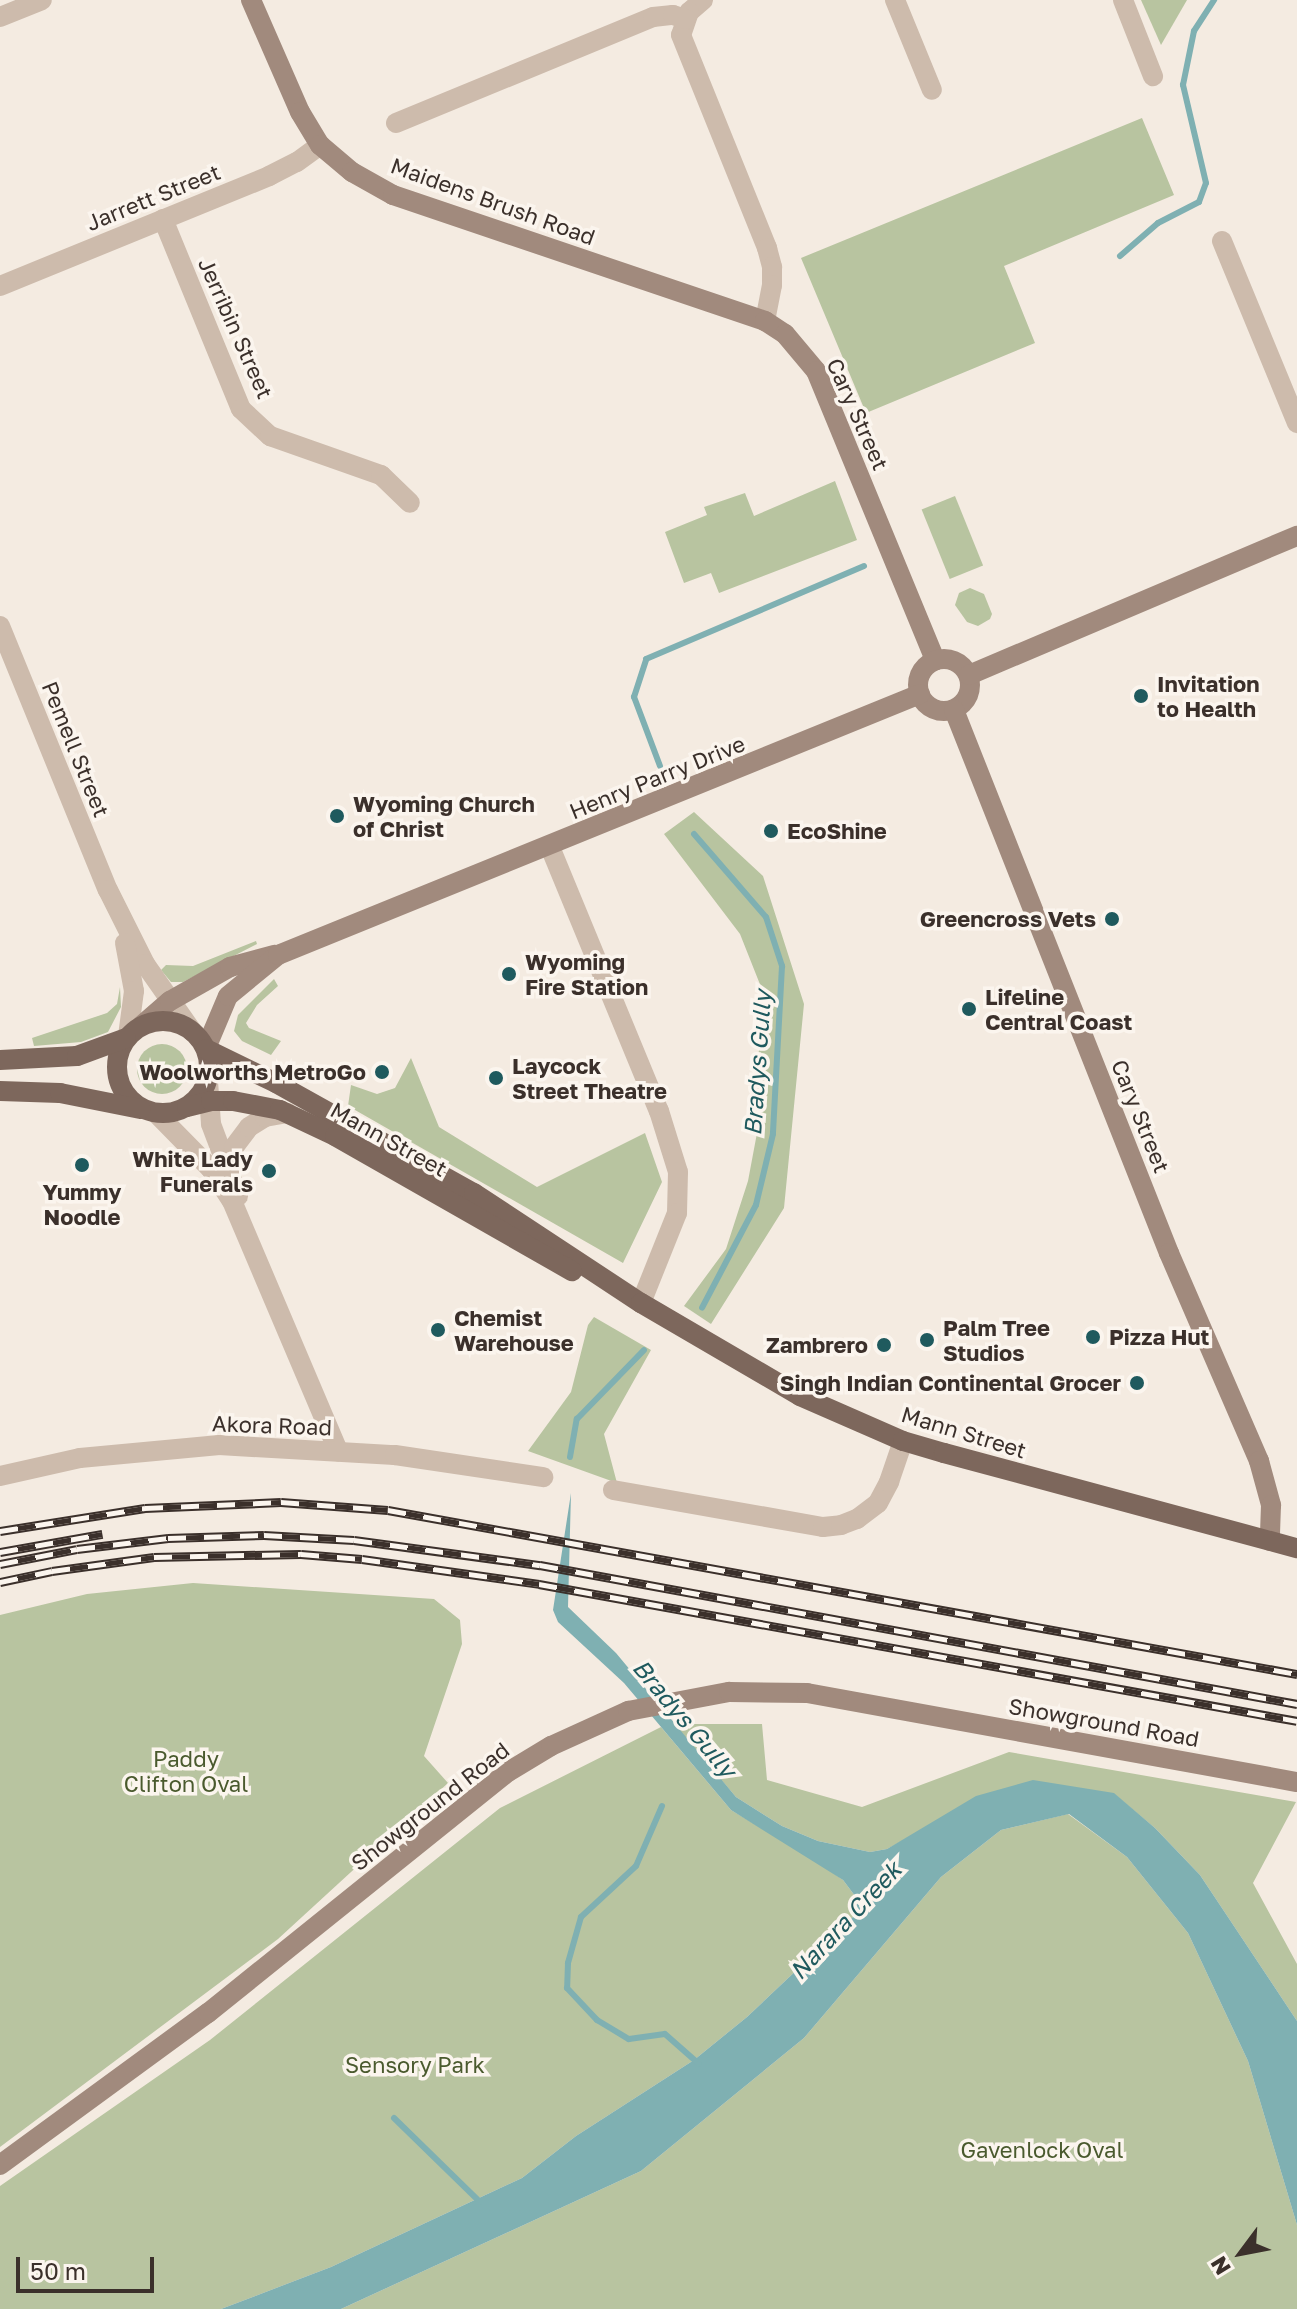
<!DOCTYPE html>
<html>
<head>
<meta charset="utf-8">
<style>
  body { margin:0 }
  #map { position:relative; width:1297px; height:2309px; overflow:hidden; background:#f4ebe1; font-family:"Golos Text",sans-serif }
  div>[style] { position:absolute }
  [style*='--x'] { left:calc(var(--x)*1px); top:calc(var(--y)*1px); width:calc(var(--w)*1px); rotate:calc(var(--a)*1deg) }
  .green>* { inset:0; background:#b8c4a0; transform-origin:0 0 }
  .round { border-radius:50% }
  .water>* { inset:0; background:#7fb0b2 }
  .stream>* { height:6px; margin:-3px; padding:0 3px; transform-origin:3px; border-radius:3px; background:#7fb0b2 }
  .street>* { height:20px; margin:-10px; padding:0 10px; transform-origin:10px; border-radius:10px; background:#cdbbac }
  .secondary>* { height:20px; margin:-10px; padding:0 10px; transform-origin:10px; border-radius:10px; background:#a18a7d }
  .secondary>.ring { margin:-10px; padding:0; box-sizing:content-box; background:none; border:20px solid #a18a7d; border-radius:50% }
  .primary>* { height:20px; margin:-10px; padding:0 10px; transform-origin:10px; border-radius:10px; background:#7d675c }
  .primary>.ring { margin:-10px; padding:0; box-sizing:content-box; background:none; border:20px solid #7d675c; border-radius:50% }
  .rail>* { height:9px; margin-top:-4.5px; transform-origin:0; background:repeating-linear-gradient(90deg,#fbf5ee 0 18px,#3b302b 0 36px); box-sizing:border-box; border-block:2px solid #3b302b }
  .dots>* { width:22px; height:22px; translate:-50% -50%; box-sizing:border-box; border:4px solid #fbf5ee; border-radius:50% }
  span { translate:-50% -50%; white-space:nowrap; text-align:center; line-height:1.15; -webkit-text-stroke:7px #fbf5ee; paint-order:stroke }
  .street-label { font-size:22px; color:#3b302b }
  .poi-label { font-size:22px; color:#3b302b; font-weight:700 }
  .left { translate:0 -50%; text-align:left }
  .right { translate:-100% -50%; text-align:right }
  .park-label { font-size:22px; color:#4a5a2e }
  .water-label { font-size:24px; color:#1f5a5e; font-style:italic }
  .north { position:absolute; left:1201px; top:2213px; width:80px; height:80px; -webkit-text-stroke:6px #fbf5ee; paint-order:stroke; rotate:238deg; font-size:22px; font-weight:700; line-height:32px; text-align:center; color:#3b302b }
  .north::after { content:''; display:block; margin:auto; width:28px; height:36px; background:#3b302b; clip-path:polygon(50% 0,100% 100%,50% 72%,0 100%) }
  .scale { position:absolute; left:16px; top:2257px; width:138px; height:36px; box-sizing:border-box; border:4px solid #3b302b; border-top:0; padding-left:10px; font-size:24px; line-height:28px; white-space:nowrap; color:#3b302b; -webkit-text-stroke:6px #fbf5ee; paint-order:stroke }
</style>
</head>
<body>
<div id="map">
  <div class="green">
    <div style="clip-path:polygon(1141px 0,1187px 0,1161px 45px)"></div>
    <div style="clip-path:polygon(1142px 118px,1174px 195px,1004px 266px,1035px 343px,866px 413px,801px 258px)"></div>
    <div style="clip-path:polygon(835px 481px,857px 540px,719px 593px,711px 573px,684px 583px,665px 532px,707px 515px,704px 507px,745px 493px,754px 516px)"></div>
    <div style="left:955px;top:496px;width:75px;height:36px;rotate:68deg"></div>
    <div style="clip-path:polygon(970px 588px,984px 594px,992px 614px,990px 619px,978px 626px,967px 622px,955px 605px,959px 593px)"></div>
    <div style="clip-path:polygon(694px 812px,763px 876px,804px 1004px,784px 1208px,711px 1324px,684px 1306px,726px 1249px,748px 1181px,757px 1133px,754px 1072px,769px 1007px,740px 934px,664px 834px)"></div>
    <div style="clip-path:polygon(256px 941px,257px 944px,183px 982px,171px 982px,161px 970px,166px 965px,193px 966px)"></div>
    <div style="clip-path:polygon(274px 979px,278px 986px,257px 1005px,246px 1023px,249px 1028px,281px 1041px,271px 1055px,242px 1041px,234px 1031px,238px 1015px)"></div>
    <div style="clip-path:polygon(120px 987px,121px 1007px,108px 1032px,81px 1042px,34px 1046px,32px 1038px,107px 1013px,117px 1004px)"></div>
    <div class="round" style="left:137px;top:1044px;width:50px;height:50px"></div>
    <div style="clip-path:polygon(411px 1058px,439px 1127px,537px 1187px,645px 1133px,662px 1182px,623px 1263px,348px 1106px,351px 1085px,377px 1094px,395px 1088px)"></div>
    <div style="clip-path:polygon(594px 1317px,651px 1350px,604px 1434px,617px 1483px,528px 1451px,571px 1392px,588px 1325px)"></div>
    <div style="clip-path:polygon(193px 1583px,434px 1599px,460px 1620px,462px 1644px,424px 1756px,448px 1783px,278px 1939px,0 2147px,0 1615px,87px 1594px)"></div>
    <div style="clip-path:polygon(674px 1724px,762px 1724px,767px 1780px,862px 1807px,1009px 1752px,1296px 1802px,1253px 1883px,1297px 1964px,1297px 2021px,1200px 1875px,1155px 1828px,1113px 1793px,924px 1829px,887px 1849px,870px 1852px,818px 1841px,782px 1826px,736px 1797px)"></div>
    <div style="clip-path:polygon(661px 1727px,731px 1810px,816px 1861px,843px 1880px,855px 1896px,854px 1916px,747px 2017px,694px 2060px,576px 2136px,522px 2178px,331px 2267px,221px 2309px,0 2309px,0 2186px,210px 2040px,500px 1808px)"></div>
    <div style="clip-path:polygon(1068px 1814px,1127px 1857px,1188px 1933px,1248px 2061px,1297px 2225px,1297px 2309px,341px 2309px,641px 2171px,804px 2038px,941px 1877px,1001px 1830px)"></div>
  </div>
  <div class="water">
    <div style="clip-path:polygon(571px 1493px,568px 1607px,616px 1653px,736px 1797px,782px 1826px,818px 1841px,870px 1852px,887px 1849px,976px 1796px,1033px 1780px,1114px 1793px,1155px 1828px,1200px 1875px,1297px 2021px,1297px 2225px,1248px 2061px,1188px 1933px,1127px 1857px,1069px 1814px,1001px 1830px,941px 1877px,804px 2038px,641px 2171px,341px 2309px,221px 2309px,331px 2267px,522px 2178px,576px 2136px,694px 2060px,747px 2017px,854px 1916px,855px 1896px,843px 1880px,731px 1810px,624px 1683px,558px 1622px,553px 1610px)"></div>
  </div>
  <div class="stream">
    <div style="--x:1120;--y:256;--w:50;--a:-41"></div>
    <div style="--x:1158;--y:223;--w:46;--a:-27.1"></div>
    <div style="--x:1199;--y:202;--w:20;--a:-70"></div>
    <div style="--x:1206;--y:183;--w:101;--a:-103.2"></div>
    <div style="--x:1183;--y:85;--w:55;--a:-78.5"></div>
    <div style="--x:1194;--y:31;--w:37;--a:-57"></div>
    <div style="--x:660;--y:766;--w:74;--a:-110.6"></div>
    <div style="--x:634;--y:697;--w:40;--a:-72"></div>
    <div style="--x:646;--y:659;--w:237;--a:-23.1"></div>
    <div style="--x:694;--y:834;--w:110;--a:49.1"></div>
    <div style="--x:766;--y:917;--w:52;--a:71.9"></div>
    <div style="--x:782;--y:966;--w:168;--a:93.1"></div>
    <div style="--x:773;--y:1134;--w:73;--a:103.5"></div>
    <div style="--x:756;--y:1205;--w:116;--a:117.7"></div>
    <div style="--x:570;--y:1457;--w:39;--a:-80"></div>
    <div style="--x:577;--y:1419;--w:96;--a:-45.8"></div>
    <div style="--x:662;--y:1806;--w:65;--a:113.4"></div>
    <div style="--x:636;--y:1866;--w:75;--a:137.2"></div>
    <div style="--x:581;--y:1917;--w:48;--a:105.8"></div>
    <div style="--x:568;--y:1963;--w:25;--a:92"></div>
    <div style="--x:567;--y:1988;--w:44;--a:46.8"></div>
    <div style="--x:597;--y:2020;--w:37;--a:31"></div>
    <div style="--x:629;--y:2039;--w:36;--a:-8"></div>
    <div style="--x:665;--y:2034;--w:45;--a:41.4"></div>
    <div style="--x:394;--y:2118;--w:120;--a:44.3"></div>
  </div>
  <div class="street">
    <div style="--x:703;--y:0;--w:18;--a:139"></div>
    <div style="--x:689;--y:12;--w:24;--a:109"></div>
    <div style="--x:681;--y:35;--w:230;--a:68"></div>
    <div style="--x:767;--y:248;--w:20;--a:75"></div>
    <div style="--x:772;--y:267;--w:18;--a:90"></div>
    <div style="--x:772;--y:285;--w:37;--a:101"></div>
    <div style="--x:895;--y:0;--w:97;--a:67.7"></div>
    <div style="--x:1123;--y:0;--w:82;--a:68.5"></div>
    <div style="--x:0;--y:17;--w:45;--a:-22"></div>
    <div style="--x:396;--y:123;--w:278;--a:-22.4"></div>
    <div style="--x:653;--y:17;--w:20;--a:-6"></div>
    <div style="--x:673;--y:15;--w:13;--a:18"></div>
    <div style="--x:163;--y:219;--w:205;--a:67.7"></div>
    <div style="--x:241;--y:409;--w:40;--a:43"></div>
    <div style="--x:270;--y:436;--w:118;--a:19.4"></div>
    <div style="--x:381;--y:475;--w:40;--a:44"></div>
    <div style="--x:1222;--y:241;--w:197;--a:67.6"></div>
    <div style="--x:0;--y:286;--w:291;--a:-22.2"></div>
    <div style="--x:269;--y:176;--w:31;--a:-27"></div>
    <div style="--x:297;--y:162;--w:29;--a:-36"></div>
    <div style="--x:0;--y:626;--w:285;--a:67.8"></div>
    <div style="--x:108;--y:890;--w:83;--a:63.4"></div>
    <div style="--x:145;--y:964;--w:82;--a:55"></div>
    <div style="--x:550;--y:847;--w:286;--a:67.6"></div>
    <div style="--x:659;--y:1111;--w:64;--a:72.7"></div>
    <div style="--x:678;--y:1172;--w:41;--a:91.4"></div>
    <div style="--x:677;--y:1213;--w:97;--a:111.8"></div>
    <div style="--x:125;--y:943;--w:49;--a:79.4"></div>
    <div style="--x:134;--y:991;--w:45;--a:97.6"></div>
    <div style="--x:208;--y:1081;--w:43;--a:86"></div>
    <div style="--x:211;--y:1124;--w:77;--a:69.4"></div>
    <div style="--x:156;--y:1113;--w:78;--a:45.5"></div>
    <div style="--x:211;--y:1169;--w:38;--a:57"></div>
    <div style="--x:232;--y:1201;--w:272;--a:67"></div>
    <div style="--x:230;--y:1169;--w:22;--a:-80"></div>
    <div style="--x:234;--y:1147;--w:25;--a:-53"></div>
    <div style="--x:249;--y:1127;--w:19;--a:-32"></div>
    <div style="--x:265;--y:1117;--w:23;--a:-10"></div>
    <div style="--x:0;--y:1476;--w:82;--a:-12.7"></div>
    <div style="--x:80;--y:1458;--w:140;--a:-5.3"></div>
    <div style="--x:219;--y:1445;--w:176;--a:3.3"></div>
    <div style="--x:395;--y:1455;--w:150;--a:8.5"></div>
    <div style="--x:613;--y:1490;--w:213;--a:10"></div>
    <div style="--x:823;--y:1527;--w:18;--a:-6"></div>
    <div style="--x:841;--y:1525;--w:17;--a:-21"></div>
    <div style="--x:857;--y:1519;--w:26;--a:-37"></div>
    <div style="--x:878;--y:1503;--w:24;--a:-62"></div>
    <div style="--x:889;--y:1482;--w:43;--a:-71.1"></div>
  </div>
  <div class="secondary">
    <div style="--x:251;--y:0;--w:122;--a:66.4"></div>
    <div style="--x:300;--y:112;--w:39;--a:59"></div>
    <div style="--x:320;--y:145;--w:42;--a:40.2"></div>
    <div style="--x:352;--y:172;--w:47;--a:29.3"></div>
    <div style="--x:393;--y:195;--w:393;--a:18.7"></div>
    <div style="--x:765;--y:321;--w:24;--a:33"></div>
    <div style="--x:785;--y:334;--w:48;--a:50"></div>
    <div style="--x:816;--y:371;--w:313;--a:67.6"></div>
    <div class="ring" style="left:918px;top:659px;width:32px;height:32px"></div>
    <div style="--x:969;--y:675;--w:356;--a:-23"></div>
    <div style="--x:954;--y:710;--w:584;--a:68.4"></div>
    <div style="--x:1169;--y:1253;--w:227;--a:66.6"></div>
    <div style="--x:1259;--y:1461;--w:46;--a:74.7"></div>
    <div style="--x:1271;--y:1505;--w:36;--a:92"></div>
    <div style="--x:141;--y:1026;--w:38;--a:-41"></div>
    <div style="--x:170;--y:1001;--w:69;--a:-29.5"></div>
    <div style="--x:230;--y:967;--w:46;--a:-15.3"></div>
    <div style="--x:206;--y:1048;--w:56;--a:-67.1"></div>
    <div style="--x:228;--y:996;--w:65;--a:-39.4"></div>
    <div style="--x:278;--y:955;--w:693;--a:-22.12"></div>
    <div style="--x:0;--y:2165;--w:258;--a:-36.2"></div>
    <div style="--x:208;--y:2013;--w:385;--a:-38.8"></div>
    <div style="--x:508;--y:1772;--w:50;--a:-31.2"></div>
    <div style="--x:551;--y:1746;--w:85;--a:-24.4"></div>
    <div style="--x:628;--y:1711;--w:103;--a:-10.7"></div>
    <div style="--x:729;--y:1692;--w:78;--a:0.7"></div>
    <div style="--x:807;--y:1693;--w:498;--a:10.3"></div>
  </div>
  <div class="primary">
    <div class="ring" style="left:117px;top:1021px;width:72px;height:72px"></div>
    <div style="--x:206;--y:1049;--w:78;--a:25.9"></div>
    <div style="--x:276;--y:1083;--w:227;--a:29.1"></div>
    <div style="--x:474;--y:1193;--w:200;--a:33.4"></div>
    <div style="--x:641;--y:1303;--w:184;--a:30.3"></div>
    <div style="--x:800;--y:1396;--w:112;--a:23.6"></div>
    <div style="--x:903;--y:1441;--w:43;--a:16.3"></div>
    <div style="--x:944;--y:1453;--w:366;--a:15.1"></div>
    <div style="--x:0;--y:1060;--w:77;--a:-3"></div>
    <div style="--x:77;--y:1056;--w:52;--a:-20.2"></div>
    <div style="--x:0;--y:1091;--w:60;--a:1.9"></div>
    <div style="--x:60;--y:1093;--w:82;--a:11.3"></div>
    <div style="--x:187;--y:1107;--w:25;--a:-14"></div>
    <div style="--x:211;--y:1101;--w:22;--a:0"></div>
    <div style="--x:233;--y:1101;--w:48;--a:10.8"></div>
    <div style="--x:280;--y:1110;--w:61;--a:25.3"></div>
    <div style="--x:335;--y:1136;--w:273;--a:29.7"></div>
  </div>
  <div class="rail">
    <div style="--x:0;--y:1531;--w:147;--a:-9"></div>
    <div style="--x:145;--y:1508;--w:136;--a:-2.5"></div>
    <div style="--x:281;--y:1502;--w:107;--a:4.3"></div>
    <div style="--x:388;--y:1510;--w:924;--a:10.23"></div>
    <div style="--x:0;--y:1552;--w:104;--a:-10"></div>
    <div style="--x:0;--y:1564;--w:78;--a:-11"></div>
    <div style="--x:77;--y:1549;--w:92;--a:-6.9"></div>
    <div style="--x:168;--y:1538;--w:96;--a:-1.8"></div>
    <div style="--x:264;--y:1535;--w:90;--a:3.2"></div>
    <div style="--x:354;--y:1540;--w:188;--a:7.7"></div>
    <div style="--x:540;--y:1565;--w:770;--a:10.4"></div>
    <div style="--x:0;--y:1582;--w:53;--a:-11.9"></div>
    <div style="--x:52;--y:1571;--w:103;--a:-7.8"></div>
    <div style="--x:154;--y:1557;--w:147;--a:-1.2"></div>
    <div style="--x:301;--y:1554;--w:61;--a:4.7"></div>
    <div style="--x:362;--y:1559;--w:179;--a:8"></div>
    <div style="--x:539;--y:1584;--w:770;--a:10.24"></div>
  </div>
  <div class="dots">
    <div style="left:1141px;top:696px;background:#1f5a5e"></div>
    <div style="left:337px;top:816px;background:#1f5a5e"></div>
    <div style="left:771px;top:831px;background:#1f5a5e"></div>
    <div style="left:1112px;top:919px;background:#1f5a5e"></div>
    <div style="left:509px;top:974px;background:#1f5a5e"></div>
    <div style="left:969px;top:1009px;background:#1f5a5e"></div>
    <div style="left:382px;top:1072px;background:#1f5a5e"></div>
    <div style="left:496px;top:1078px;background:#1f5a5e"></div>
    <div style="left:82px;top:1165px;background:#1f5a5e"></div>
    <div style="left:269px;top:1171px;background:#1f5a5e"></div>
    <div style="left:438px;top:1330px;background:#1f5a5e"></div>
    <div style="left:1093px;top:1337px;background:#1f5a5e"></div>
    <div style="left:927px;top:1340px;background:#1f5a5e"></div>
    <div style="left:884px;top:1345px;background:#1f5a5e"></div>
    <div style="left:1137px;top:1383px;background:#1f5a5e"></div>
  </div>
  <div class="street-label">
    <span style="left:153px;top:197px;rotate:-22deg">Jarrett Street</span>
    <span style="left:493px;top:201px;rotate:20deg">Maidens Brush Road</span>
    <span style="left:236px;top:328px;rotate:66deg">Jerribin Street</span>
    <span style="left:858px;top:414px;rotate:66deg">Cary Street</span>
    <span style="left:76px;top:749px;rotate:68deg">Pemell Street</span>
    <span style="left:657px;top:777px;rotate:-22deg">Henry Parry Drive</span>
    <span style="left:1141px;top:1116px;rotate:68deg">Cary Street</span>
    <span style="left:389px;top:1139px;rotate:29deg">Mann Street</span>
    <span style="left:272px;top:1425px;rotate:2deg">Akora Road</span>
    <span style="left:964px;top:1432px;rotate:17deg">Mann Street</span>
    <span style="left:1104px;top:1722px;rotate:10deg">Showground Road</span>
    <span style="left:430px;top:1806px;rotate:-38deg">Showground Road</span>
  </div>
  <div class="poi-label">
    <span class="left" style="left:1157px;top:696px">Invitation<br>to Health</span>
    <span class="left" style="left:353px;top:816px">Wyoming Church<br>of Christ</span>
    <span class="left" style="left:787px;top:831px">EcoShine</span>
    <span class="right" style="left:1096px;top:919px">Greencross Vets</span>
    <span class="left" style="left:525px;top:974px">Wyoming<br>Fire Station</span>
    <span class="left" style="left:985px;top:1009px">Lifeline<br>Central Coast</span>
    <span class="left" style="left:512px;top:1078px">Laycock<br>Street Theatre</span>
    <span class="right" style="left:366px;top:1072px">Woolworths MetroGo</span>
    <span class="right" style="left:253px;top:1171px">White Lady<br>Funerals</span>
    <span style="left:82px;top:1204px">Yummy<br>Noodle</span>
    <span class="left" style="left:454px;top:1330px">Chemist<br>Warehouse</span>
    <span class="left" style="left:943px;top:1340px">Palm Tree<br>Studios</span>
    <span class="left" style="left:1109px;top:1337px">Pizza Hut</span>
    <span class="right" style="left:868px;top:1345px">Zambrero</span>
    <span class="right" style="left:1121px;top:1383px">Singh Indian Continental Grocer</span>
  </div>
  <div class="park-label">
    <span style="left:186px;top:1771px">Paddy<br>Clifton Oval</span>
    <span style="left:415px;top:2065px">Sensory Park</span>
    <span style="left:1042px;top:2150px">Gavenlock Oval</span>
  </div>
  <div class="water-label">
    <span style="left:757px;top:1063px;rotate:-86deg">Bradys Gully</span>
    <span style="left:685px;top:1718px;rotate:50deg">Bradys Gully</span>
    <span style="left:845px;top:1920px;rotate:-47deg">Narara Creek</span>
  </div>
  <div class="north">N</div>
  <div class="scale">50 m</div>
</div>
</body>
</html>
